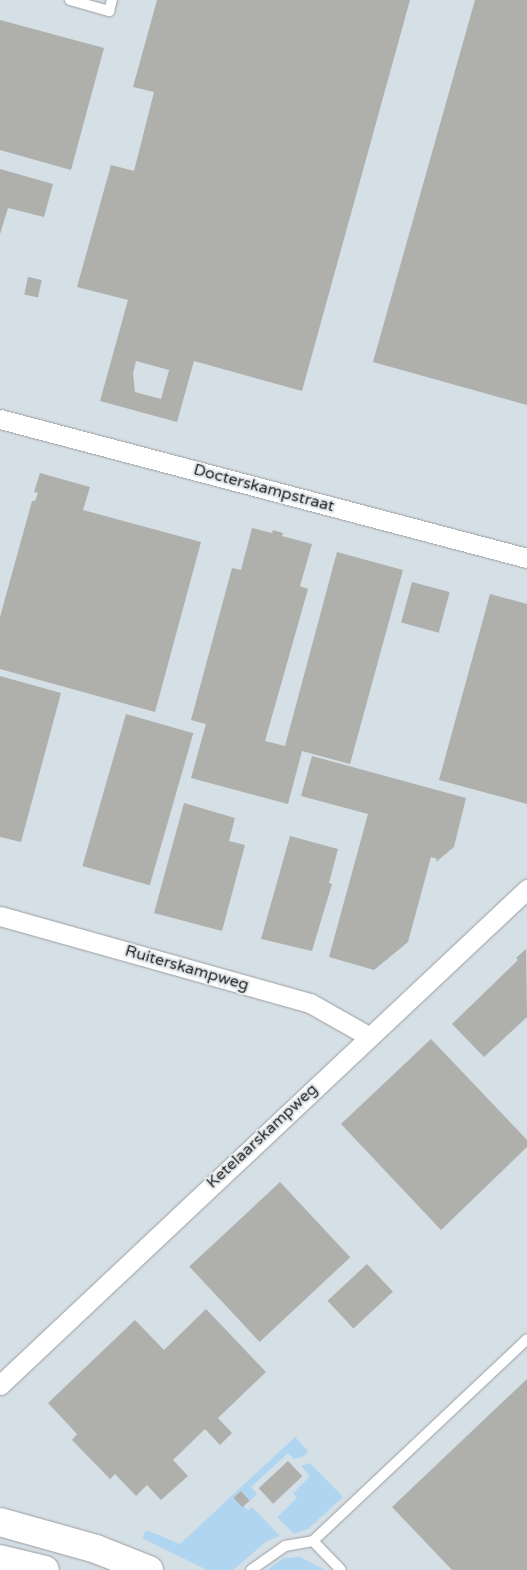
<!DOCTYPE html>
<html>
<head>
<meta charset="utf-8">
<style>
  body { margin:0 }
  #map { position:relative; width:527px; height:1570px; overflow:hidden; background:#e6e9eb; font-family:"Varela Round",sans-serif }
  div>[style] { position:absolute }
  [style*='--x'] { left:calc(var(--x)*1px); top:calc(var(--y)*1px); width:calc(var(--w)*1px); rotate:calc(var(--a)*1deg) }
  .built>* { inset:0; background:#d5dfe6; transform-origin:0 0 }
  .green>* { inset:0; background:#b0d5f0 }
  .building>* { inset:0; background:#afafac; transform-origin:0 0 }
  .roads { filter:drop-shadow(0 0 1px #9c9ea0) drop-shadow(0 0 1px #9c9ea0) }
  .service>* { height:10px; margin:-5px; padding:0 5px; transform-origin:5px; border-radius:5px; background:#fff }
  .minor>* { height:19px; margin:-9.5px; padding:0 9.5px; transform-origin:9.5px; border-radius:9.5px; background:#fff }
  .secondary>* { height:28px; margin:-14px; padding:0 14px; transform-origin:14px; border-radius:14px; background:#fff }
  span { translate:-50% -50%; white-space:nowrap; text-align:center; line-height:1.15; -webkit-text-stroke:4.5px #e6e9eb; paint-order:stroke }
  .street-label { font-size:16px; color:#222324 }
</style>
</head>
<body>
<div id="map">
  <div class="built">
    <div style="left:0;top:0;width:527px;height:1570px"></div>
  </div>
  <div class="green">
    <div style="clip-path:polygon(295px 1437px,308px 1451px,304px 1456px,294px 1459px,288px 1453px,251px 1487px,257px 1494px,250px 1501px,241px 1491px,234px 1498px,248px 1510px,252px 1507px,280px 1536px,267px 1541px,233px 1570px,207px 1570px,142px 1538px,146px 1530px,180px 1544px)"></div>
    <div style="clip-path:polygon(310px 1463px,343px 1497px,308px 1529px,294px 1534px,277px 1517px,297px 1498px,293px 1493px,310px 1476px,301px 1466px)"></div>
    <div style="clip-path:polygon(300px 1557px,325px 1570px,267px 1570px,284px 1558px)"></div>
  </div>
  <div class="building">
    <div style="clip-path:polygon(evenodd,157px 0,410px 0,302px 391px,194px 361px,177px 422px,100px 401px,128px 300px,77px 287px,111px 165px,134px 171px,154px 92px,133px 87px,157px 0,136px 361px,169px 370px,161px 399px,135px 392px,133px 373px,136px 361px)"></div>
    <div style="clip-path:polygon(475px 0,527px 0,527px 405px,373px 362px)"></div>
    <div style="clip-path:polygon(0 20px,104px 48px,71px 170px,0 150px)"></div>
    <div style="clip-path:polygon(0 169px,53px 184px,44px 217px,8px 208px,0 234px)"></div>
    <div style="left:28px;top:277px;width:14px;height:18px;rotate:12deg"></div>
    <div style="clip-path:polygon(40px 473px,90px 487px,83px 510px,201px 542px,155px 712px,0 669px,0 617px,32px 501px,35px 501px,38px 493px,34px 492px)"></div>
    <div style="clip-path:polygon(252px 528px,272px 533px,273px 530px,283px 533px,282px 536px,312px 544px,300px 586px,308px 589px,265px 741px,285px 746px,337px 552px,403px 570px,350px 764px,302px 751px,288px 804px,191px 778px,206px 724px,191px 720px,232px 568px,241px 570px)"></div>
    <div style="left:412px;top:582px;width:39px;height:42px;rotate:15deg"></div>
    <div style="clip-path:polygon(490px 594px,527px 604px,527px 804px,439px 780px)"></div>
    <div style="clip-path:polygon(0 676px,61px 693px,21px 842px,0 837px)"></div>
    <div style="left:126px;top:714px;width:70px;height:158px;rotate:16deg"></div>
    <div style="clip-path:polygon(312px 756px,466px 798px,454px 847px,436px 862px,437px 859px,431px 857px,408px 942px,374px 970px,329px 957px,368px 814px,301px 796px)"></div>
    <div style="clip-path:polygon(184px 803px,235px 818px,229px 841px,245px 845px,222px 931px,154px 913px)"></div>
    <div style="clip-path:polygon(290px 836px,338px 849px,329px 883px,332px 884px,312px 951px,261px 939px)"></div>
    <div style="clip-path:polygon(526px 949px,527px 1017px,484px 1057px,452px 1024px,518px 960px,516px 958px)"></div>
    <div style="clip-path:polygon(431px 1039px,527px 1140px,527px 1147px,441px 1230px,341px 1124px)"></div>
    <div style="left:280px;top:1182px;width:103px;height:124px;rotate:47deg"></div>
    <div style="left:367px;top:1264px;width:38px;height:54px;rotate:47deg"></div>
    <div style="clip-path:polygon(206px 1309px,266px 1372px,218px 1418px,232px 1433px,220px 1445px,205px 1429px,173px 1460px,188px 1476px,161px 1500px,147px 1485px,136px 1496px,115px 1474px,110px 1479px,72px 1440px,77px 1434px,48px 1403px,135px 1320px,164px 1350px)"></div>
    <div style="clip-path:polygon(527px 1379px,527px 1570px,452px 1570px,392px 1507px)"></div>
    <div style="left:288px;top:1461px;width:21px;height:40px;rotate:47deg"></div>
    <div style="left:241px;top:1491px;width:13px;height:10px;rotate:48deg"></div>
  </div>
  <div class="roads">
    <div class="service">
      <div style="--x:70;--y:0;--w:41;--a:15.8"></div>
      <div style="--x:109;--y:11;--w:11;--a:-75"></div>
      <div style="--x:313;--y:1541;--w:40;--a:46"></div>
      <div style="--x:251;--y:1570;--w:42;--a:-35.2"></div>
      <div style="--x:285;--y:1546;--w:28;--a:-10"></div>
      <div style="--x:313;--y:1541;--w:294;--a:-43.3"></div>
    </div>
    <div class="minor">
      <div style="--x:0;--y:419;--w:545;--a:14.78"></div>
      <div style="--x:0;--y:916;--w:322;--a:15.7"></div>
      <div style="--x:310;--y:1003;--w:67;--a:29.6"></div>
      <div style="--x:0;--y:1385;--w:724;--a:-43.26"></div>
    </div>
    <div class="secondary">
      <div style="--x:0;--y:1522;--w:100;--a:15.7"></div>
      <div style="--x:96;--y:1549;--w:57;--a:21.6"></div>
      <div style="--x:0;--y:1559;--w:46;--a:13.7"></div>
    </div>
  </div>
  <div class="street-label">
    <span style="left:264px;top:488px;rotate:15deg">Docterskampstraat</span>
    <span style="left:187px;top:968px;rotate:16deg">Ruiterskampweg</span>
    <span style="left:262px;top:1136px;rotate:-43deg">Ketelaarskampweg</span>
  </div>
</div>
</body>
</html>
